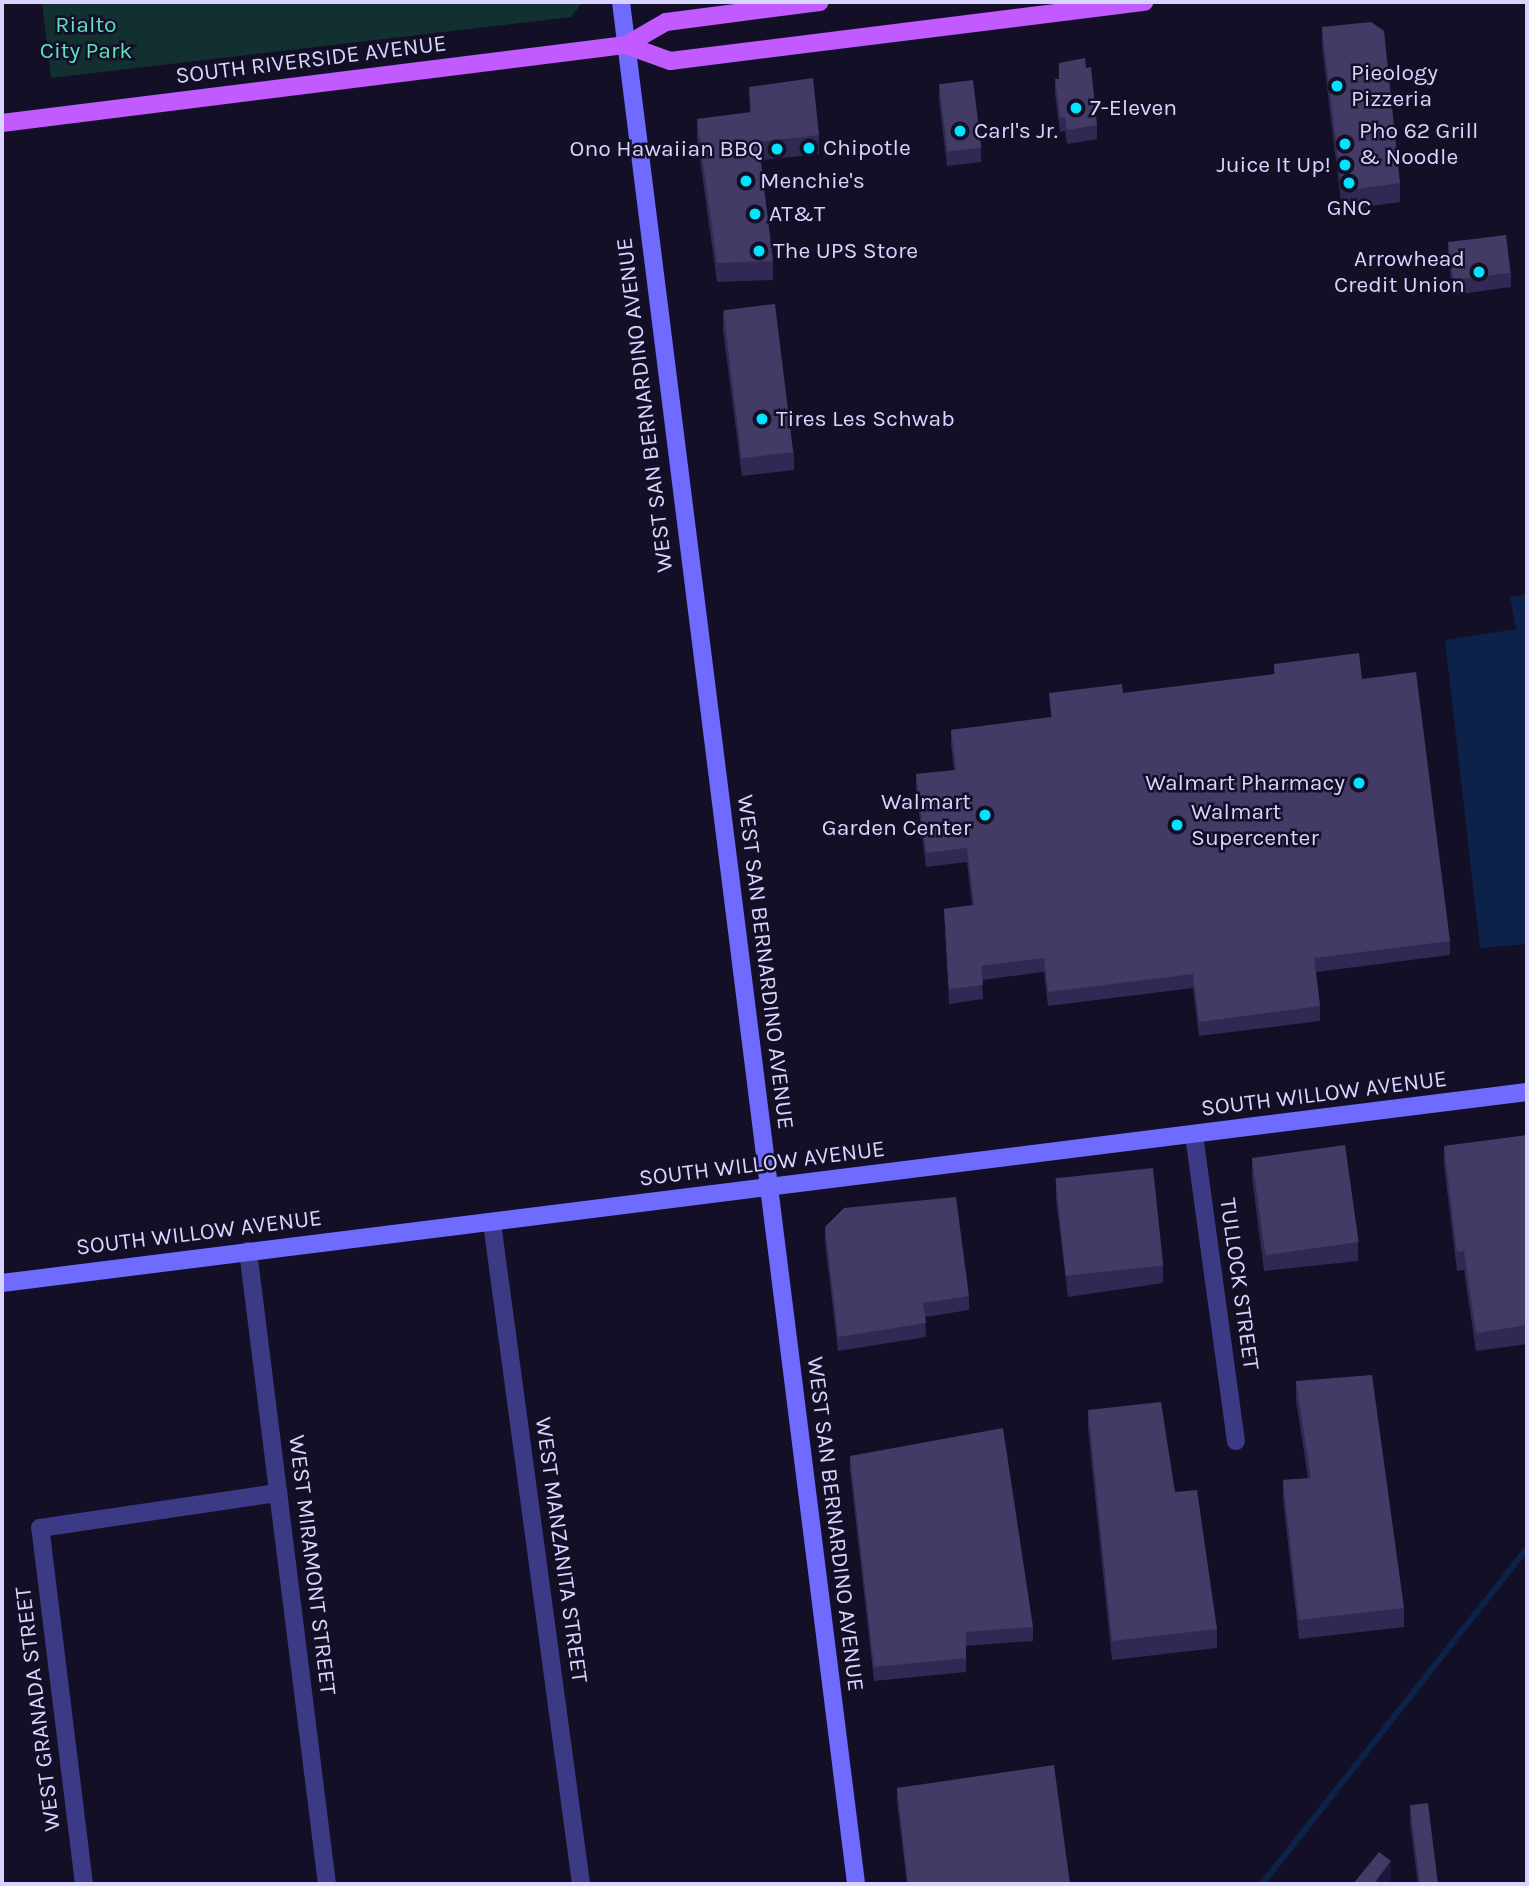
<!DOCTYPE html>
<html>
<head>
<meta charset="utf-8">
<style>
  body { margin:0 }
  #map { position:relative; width:1529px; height:1886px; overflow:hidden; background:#130f26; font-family:Karla,sans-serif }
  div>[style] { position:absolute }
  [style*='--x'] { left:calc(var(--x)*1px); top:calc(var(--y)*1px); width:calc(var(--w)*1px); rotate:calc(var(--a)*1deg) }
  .green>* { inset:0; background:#12302f }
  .water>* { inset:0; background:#0c2248 }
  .stream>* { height:6px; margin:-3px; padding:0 3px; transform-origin:3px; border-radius:3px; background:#0c2248 }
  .street>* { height:18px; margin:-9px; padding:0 9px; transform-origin:9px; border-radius:9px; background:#3d3a85 }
  .secondary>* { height:18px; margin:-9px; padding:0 9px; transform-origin:9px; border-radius:9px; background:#6f6bff }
  .primary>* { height:18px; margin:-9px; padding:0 9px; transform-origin:9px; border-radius:9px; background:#c25bff }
  .wall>* { inset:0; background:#312854 }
  .shaded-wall>* { inset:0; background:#1d163a }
  .building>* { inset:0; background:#433a66; transform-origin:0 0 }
  .dots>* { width:19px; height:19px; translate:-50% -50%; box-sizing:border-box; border:4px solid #130f26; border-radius:50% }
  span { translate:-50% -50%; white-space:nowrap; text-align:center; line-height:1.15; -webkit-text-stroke:5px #130f26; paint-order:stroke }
  .park-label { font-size:23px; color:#5fe0c0 }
  .street-label { font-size:23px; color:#d9d4ff }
  .poi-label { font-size:23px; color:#d9d4ff }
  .left { translate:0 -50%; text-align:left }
  .right { translate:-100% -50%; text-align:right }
  .frame { position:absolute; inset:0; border:4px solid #d9d4ff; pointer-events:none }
</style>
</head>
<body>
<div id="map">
  <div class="green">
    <div style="clip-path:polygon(42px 2px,581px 2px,581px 4px,571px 17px,51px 78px)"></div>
  </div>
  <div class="water">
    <div style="clip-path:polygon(1527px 594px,1527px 944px,1480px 948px,1445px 640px,1516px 629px,1510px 597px)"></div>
  </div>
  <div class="stream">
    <div style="--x:1262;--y:1884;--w:427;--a:-51.7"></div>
  </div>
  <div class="street">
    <div style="--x:1194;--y:1135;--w:309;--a:82.2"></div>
    <div style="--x:492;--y:1223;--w:667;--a:82.33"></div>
    <div style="--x:248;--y:1251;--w:638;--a:82.89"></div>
    <div style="--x:84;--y:1884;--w:359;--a:-97"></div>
    <div style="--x:40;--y:1528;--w:241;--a:-8.4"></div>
  </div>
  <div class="secondary">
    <div style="--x:621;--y:2;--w:1897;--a:82.88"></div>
    <div style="--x:2;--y:1283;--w:1537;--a:-7.14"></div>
  </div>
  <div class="primary">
    <div style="--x:626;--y:45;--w:47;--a:20"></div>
    <div style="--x:670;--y:61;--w:478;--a:-7.1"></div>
    <div style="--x:2;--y:123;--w:629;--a:-7.13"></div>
    <div style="--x:626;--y:45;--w:46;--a:-29.9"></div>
    <div style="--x:666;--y:22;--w:155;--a:-7.4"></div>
  </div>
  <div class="wall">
    <div style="clip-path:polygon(1322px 27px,1400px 183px,1400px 202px,1342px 210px,1322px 46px)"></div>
    <div style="clip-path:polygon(1086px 68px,1097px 125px,1097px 139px,1067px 144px,1065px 131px,1060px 132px,1055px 93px,1055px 79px,1059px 79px)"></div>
    <div style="clip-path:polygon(939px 85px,981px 148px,981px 162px,947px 166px,939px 100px)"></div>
    <div style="clip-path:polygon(749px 87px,819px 135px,819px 154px,761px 160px,773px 261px,773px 280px,717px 282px,697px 138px,697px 119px,750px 113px)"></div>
    <div style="clip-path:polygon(1448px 242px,1511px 273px,1511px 287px,1453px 295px,1448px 256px)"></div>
    <div style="clip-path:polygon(723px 311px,794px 452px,794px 470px,742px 476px,723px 330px)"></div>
    <div style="clip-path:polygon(1274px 664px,1362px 679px,1450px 941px,1450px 955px,1316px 972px,1320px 1006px,1320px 1021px,1199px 1036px,1193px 988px,1048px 1006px,1044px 972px,982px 980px,983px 999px,949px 1004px,944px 909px,972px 905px,967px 862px,926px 867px,916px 789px,916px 774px,954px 770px,951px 744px,951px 730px,1051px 717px,1049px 693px,1123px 693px,1274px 674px)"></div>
    <div style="clip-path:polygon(1527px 1135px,1527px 1344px,1476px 1351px,1464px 1270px,1457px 1271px,1444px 1165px,1444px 1146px)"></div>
    <div style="clip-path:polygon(1252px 1158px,1358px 1242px,1358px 1261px,1264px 1271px,1252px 1177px)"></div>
    <div style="clip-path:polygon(1056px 1180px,1163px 1265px,1163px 1283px,1068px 1297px,1056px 1199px)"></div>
    <div style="clip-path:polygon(825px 1227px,969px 1296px,969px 1310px,925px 1317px,926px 1337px,838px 1351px,825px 1242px)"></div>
    <div style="clip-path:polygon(1296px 1381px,1404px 1608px,1404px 1627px,1299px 1639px,1283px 1499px,1283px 1480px,1308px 1478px,1296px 1400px)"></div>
    <div style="clip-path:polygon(1088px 1410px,1175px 1492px,1217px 1629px,1217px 1648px,1112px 1660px,1088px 1428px)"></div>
    <div style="clip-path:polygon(850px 1456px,1033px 1627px,1033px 1641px,966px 1646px,966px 1672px,874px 1681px,850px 1470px)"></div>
    <div style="clip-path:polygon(897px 1788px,1070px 1884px,907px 1884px,897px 1802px)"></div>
    <div style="clip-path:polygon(1410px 1804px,1438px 1884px,1418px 1884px,1410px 1823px)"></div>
  </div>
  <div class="shaded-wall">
    <div style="clip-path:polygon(1391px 1861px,1391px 1879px,1387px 1884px,1376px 1884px,1376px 1881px)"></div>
  </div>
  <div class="building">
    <div style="clip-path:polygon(1371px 22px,1384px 31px,1400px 183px,1342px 191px,1322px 27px)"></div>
    <div style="clip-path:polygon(1085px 58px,1086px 68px,1091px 67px,1097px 125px,1067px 130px,1065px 117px,1060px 117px,1055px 79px,1059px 79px,1059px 63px)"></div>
    <div style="clip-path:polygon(813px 78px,819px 135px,758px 142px,773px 261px,717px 263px,697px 119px,751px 112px,749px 87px)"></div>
    <div style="left:973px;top:80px;width:68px;height:34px;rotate:83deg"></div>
    <div style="left:1506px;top:235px;width:38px;height:58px;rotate:83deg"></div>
    <div style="left:775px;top:304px;width:149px;height:52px;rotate:83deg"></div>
    <div style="clip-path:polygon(1359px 653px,1362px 679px,1416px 672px,1450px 941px,1314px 958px,1320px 1006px,1199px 1022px,1193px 974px,1048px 992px,1044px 958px,981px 966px,983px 985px,949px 989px,944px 909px,974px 905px,967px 848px,926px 853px,916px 774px,956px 770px,951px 730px,1052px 717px,1049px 693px,1122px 684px,1123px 693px,1275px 674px,1274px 664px)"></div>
    <div style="clip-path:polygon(1527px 1135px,1527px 1325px,1476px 1333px,1464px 1251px,1457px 1252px,1444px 1146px)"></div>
    <div style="left:1345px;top:1145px;width:98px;height:94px;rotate:82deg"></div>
    <div style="left:1153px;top:1168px;width:98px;height:98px;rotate:84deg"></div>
    <div style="clip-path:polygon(956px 1197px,969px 1296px,923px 1303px,926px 1323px,838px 1337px,825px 1227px,844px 1208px)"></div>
    <div style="clip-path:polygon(1372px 1375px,1404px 1608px,1299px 1620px,1283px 1480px,1311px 1478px,1296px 1381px)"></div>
    <div style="clip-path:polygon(1161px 1402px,1175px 1492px,1197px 1490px,1217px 1629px,1112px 1641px,1088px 1410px)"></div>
    <div style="clip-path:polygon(1003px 1428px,1033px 1627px,966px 1632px,966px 1658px,874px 1667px,850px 1456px)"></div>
    <div style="clip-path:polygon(1054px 1765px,1070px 1884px,908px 1884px,897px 1788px)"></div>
    <div style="left:1428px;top:1803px;width:82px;height:18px;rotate:83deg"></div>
    <div style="clip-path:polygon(1379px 1852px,1391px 1861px,1376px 1881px,1380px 1884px,1353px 1884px)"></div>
  </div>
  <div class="dots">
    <div style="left:1337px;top:86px;background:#00e5ff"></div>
    <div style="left:1076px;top:108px;background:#00e5ff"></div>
    <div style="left:960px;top:131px;background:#00e5ff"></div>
    <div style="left:1345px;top:144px;background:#00e5ff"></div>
    <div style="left:809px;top:148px;background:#00e5ff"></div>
    <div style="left:777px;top:149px;background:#00e5ff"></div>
    <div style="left:1345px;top:165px;background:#00e5ff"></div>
    <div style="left:746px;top:181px;background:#00e5ff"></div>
    <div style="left:1349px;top:183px;background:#00e5ff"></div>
    <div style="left:755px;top:214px;background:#00e5ff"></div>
    <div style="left:759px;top:251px;background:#00e5ff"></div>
    <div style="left:1479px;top:272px;background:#00e5ff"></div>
    <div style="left:762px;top:419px;background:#00e5ff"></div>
    <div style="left:1359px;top:783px;background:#00e5ff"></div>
    <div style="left:985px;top:815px;background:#00e5ff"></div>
    <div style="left:1177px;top:825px;background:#00e5ff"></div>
  </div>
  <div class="park-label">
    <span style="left:86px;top:38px">Rialto<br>City Park</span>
  </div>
  <div class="street-label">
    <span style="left:311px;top:60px;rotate:-7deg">SOUTH RIVERSIDE AVENUE</span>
    <span style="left:645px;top:405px;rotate:-97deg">WEST SAN BERNARDINO AVENUE</span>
    <span style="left:765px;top:962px;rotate:83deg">WEST SAN BERNARDINO AVENUE</span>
    <span style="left:1324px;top:1094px;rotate:-7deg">SOUTH WILLOW AVENUE</span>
    <span style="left:762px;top:1164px;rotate:-7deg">SOUTH WILLOW AVENUE</span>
    <span style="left:199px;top:1233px;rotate:-7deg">SOUTH WILLOW AVENUE</span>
    <span style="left:1239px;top:1284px;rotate:82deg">TULLOCK STREET</span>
    <span style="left:835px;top:1524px;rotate:83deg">WEST SAN BERNARDINO AVENUE</span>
    <span style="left:561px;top:1550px;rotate:82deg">WEST MANZANITA STREET</span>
    <span style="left:312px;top:1565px;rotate:83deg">WEST MIRAMONT STREET</span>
    <span style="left:38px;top:1709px;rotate:-97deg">WEST GRANADA STREET</span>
  </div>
  <div class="poi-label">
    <span class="left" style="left:1351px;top:86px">Pieology<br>Pizzeria</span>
    <span class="left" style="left:1090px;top:108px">7-Eleven</span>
    <span class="left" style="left:974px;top:131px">Carl's Jr.</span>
    <span class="left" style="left:1359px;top:144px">Pho 62 Grill<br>&amp; Noodle</span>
    <span class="left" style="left:823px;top:148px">Chipotle</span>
    <span class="right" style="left:763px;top:149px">Ono Hawaiian BBQ</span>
    <span class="right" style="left:1331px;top:165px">Juice It Up!</span>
    <span class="left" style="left:760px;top:181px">Menchie's</span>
    <span style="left:1349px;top:208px">GNC</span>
    <span class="left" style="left:769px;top:214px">AT&amp;T</span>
    <span class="left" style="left:773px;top:251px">The UPS Store</span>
    <span class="right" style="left:1465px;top:272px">Arrowhead<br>Credit Union</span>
    <span class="left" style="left:776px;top:419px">Tires Les Schwab</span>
    <span class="right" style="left:1345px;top:783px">Walmart Pharmacy</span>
    <span class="right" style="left:971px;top:815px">Walmart<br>Garden Center</span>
    <span class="left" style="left:1191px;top:825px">Walmart<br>Supercenter</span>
  </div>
  <div class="frame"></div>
</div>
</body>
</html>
